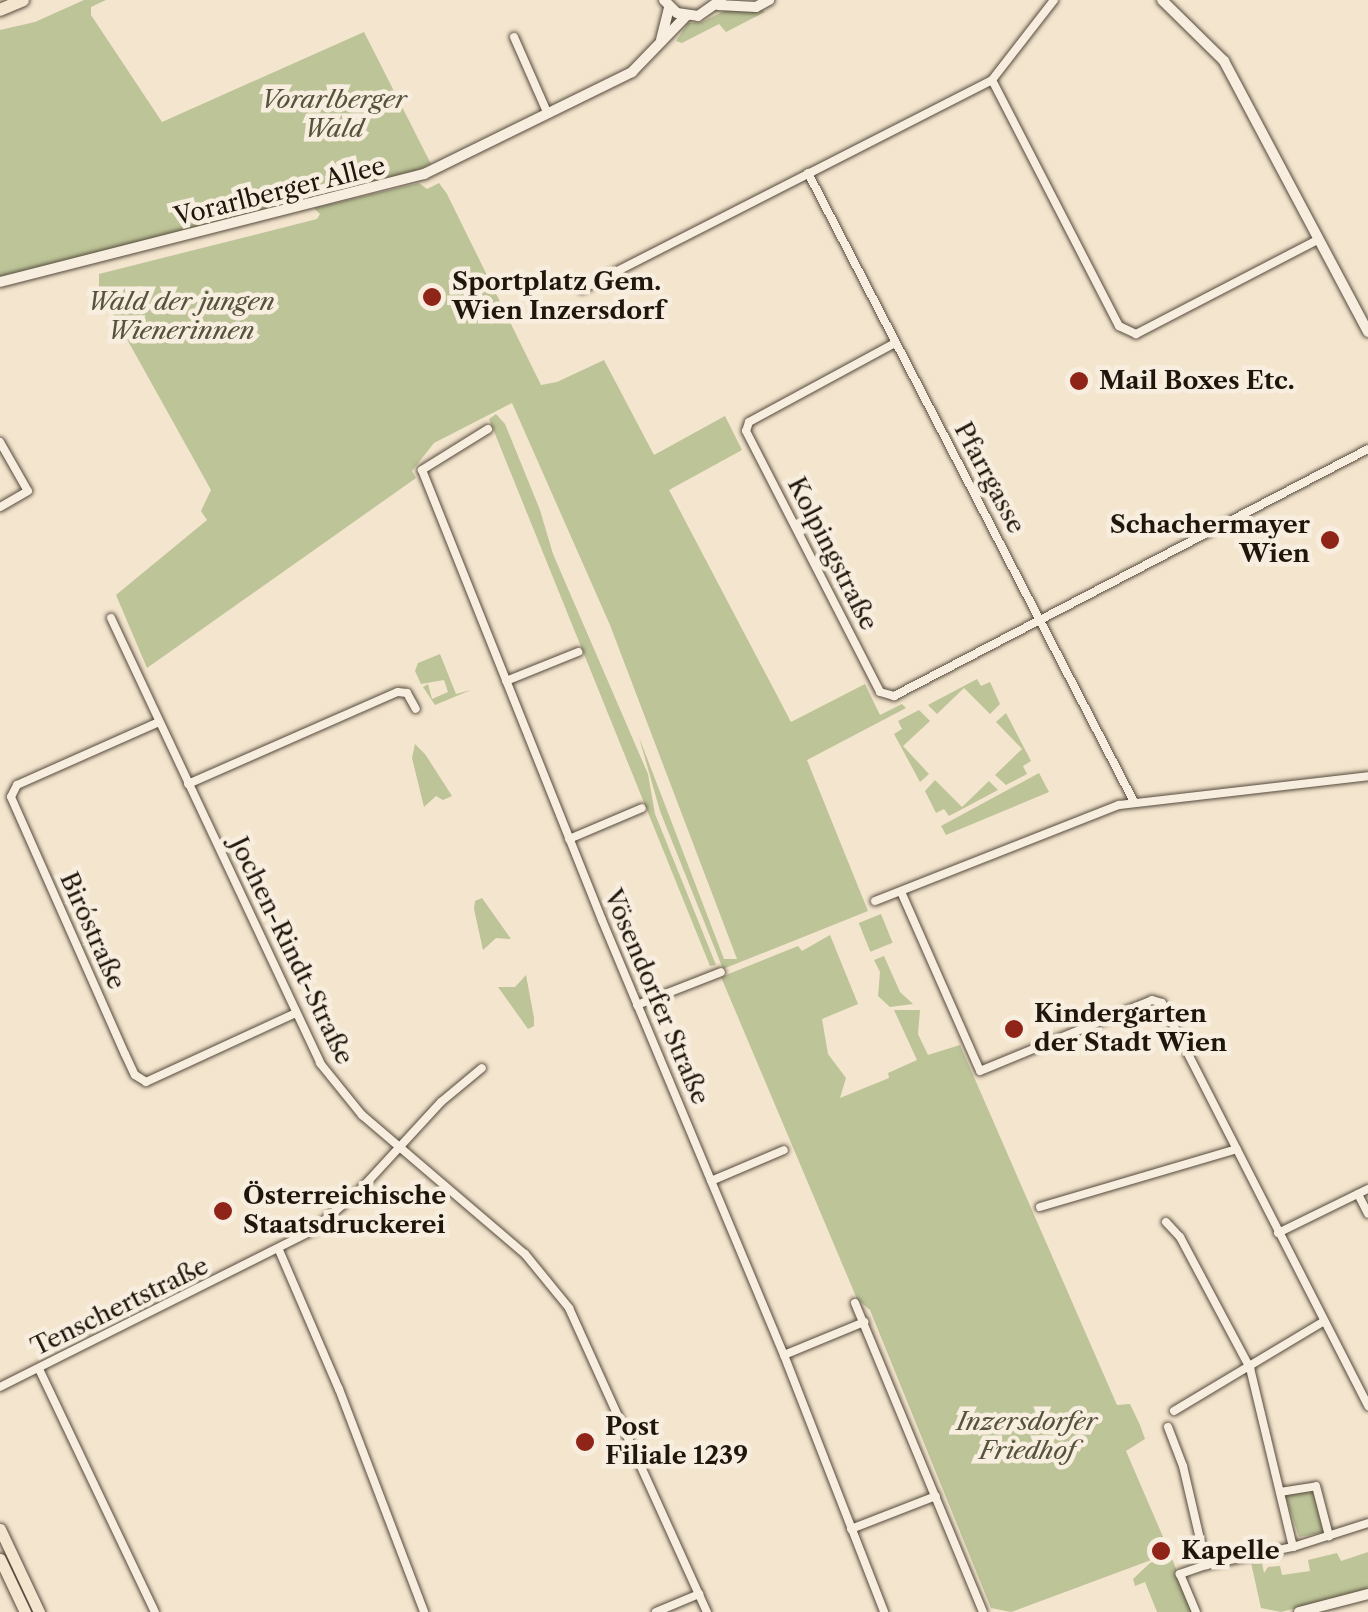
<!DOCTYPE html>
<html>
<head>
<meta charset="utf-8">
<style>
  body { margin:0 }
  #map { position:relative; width:1368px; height:1612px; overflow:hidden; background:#f4e5ce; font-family:"Libre Caslon Text",serif }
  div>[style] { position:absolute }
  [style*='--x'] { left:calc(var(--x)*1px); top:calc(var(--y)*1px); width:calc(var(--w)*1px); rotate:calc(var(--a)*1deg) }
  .green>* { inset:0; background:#bdc498; transform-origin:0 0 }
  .roads { filter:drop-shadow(0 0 2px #544a3c) drop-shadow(0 0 2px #544a3c) }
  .minor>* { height:8px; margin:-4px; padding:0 4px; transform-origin:4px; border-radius:4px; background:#f8eedf }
  .secondary>* { height:10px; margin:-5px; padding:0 5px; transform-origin:5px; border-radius:5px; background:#f8eedf }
  .primary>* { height:11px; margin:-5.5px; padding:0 5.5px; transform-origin:5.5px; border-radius:5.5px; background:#f4e5ce }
  .motorway>* { height:12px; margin:-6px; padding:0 6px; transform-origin:6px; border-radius:6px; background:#f4e5ce }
  .dots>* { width:28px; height:28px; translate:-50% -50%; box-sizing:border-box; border:5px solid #f8eedf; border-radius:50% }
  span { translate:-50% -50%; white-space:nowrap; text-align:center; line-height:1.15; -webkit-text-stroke:9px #f8eedf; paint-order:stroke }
  .park-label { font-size:25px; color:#56533d; font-style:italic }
  .street-label { font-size:25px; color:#1f160c }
  .poi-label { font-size:25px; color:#1f160c; font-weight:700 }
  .left { translate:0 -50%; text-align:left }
  .right { translate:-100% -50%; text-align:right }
</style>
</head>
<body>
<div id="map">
  <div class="green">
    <div style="clip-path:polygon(84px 0,106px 0,91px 7px,91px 15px,162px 122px,364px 32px,431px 164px,407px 175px,0 277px,0 30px,35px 22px)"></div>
    <div style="clip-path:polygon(760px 9px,765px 12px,726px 32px,719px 24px,682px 43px,676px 41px,688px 23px,702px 22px,726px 10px)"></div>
    <div style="clip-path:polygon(419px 183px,427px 189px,439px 183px,447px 194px,541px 385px,557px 382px,604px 360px,654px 455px,725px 416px,742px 450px,669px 490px,791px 722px,865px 684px,880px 715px,902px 704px,906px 708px,807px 760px,868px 911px,723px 969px,660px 811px,639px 737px,724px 959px,737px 959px,610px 625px,512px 403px,434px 443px,412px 471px,416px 478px,147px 668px,116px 595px,207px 520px,201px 511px,211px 490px,99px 289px,99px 274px,317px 219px,320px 214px,314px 208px)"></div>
    <div style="clip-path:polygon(496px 414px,505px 424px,540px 510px,553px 554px,648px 774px,655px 814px,716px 965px,710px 966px,489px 419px)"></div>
    <div style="clip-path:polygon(440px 654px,456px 694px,471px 690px,435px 705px,423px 687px,428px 684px,432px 699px,448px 692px,444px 680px,421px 684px,415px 671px,418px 663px)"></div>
    <div style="clip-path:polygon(977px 679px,981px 686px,990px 682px,1000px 704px,990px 714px,964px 688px,937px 714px,928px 705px)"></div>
    <div style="clip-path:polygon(919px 710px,930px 721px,903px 746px,929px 774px,920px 782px,894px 734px,902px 729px,898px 721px)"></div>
    <div style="clip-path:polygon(1006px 713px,1031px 761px,1023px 766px,1027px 774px,1006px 785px,995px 775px,1022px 749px,996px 722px)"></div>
    <div style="clip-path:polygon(415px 744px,425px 754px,452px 796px,443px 800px,436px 796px,424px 807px,412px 758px)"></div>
    <div style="clip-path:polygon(1039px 773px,1049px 792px,946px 835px,941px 826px)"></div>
    <div style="clip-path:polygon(935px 780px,962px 807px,989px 781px,998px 790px,949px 816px,944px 809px,936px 813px,925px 791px)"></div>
    <div style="clip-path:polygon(482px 898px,511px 939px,496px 938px,483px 950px,474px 909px,475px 901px)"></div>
    <div style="left:881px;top:914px;width:31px;height:24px;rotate:68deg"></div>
    <div style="clip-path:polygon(830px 935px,858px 1004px,822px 1019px,828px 1054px,846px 1078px,840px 1098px,889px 1078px,888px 1073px,917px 1060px,894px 1010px,920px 1010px,918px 1034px,928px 1055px,960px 1045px,1117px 1405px,1130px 1404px,1140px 1425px,1145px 1439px,1126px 1451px,1170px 1553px,1011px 1612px,991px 1608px,870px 1310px,857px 1299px,721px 977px,798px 946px,802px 951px)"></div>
    <div style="clip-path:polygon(884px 956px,900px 992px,913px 1004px,890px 1007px,878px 996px,880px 972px,874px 960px)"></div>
    <div style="clip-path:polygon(526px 975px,534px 1018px,534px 1026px,528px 1029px,498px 987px,515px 987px)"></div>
    <div style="clip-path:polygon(1307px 1490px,1314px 1491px,1325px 1532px,1299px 1537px,1285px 1495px)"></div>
    <div style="clip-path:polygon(1368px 1552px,1368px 1589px,1281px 1612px,1261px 1608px,1250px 1558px,1261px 1558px,1264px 1573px,1268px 1567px,1280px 1566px,1282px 1575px,1310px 1571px,1308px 1560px,1337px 1553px,1341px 1561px)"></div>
    <div style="clip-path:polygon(1170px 1554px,1194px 1612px,1157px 1612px,1145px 1582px,1135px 1586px,1133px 1579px,1150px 1563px)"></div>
  </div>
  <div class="roads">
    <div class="minor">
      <div style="--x:514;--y:37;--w:84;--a:66.2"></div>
      <div style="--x:992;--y:80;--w:277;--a:62.7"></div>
      <div style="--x:1119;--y:326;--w:19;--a:25"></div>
      <div style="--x:1136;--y:334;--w:206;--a:-27.4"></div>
      <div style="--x:808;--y:173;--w:708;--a:62.6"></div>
      <div style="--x:582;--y:289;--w:460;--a:-27"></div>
      <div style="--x:992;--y:80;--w:101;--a:-52.2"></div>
      <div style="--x:895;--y:343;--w:166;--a:151.6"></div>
      <div style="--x:749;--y:422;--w:9;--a:108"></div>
      <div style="--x:746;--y:431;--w:293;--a:62.8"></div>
      <div style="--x:880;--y:692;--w:15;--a:16"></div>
      <div style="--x:894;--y:696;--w:534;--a:-27.52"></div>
      <div style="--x:488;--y:429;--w:78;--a:148.2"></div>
      <div style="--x:422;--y:470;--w:485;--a:68.2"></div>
      <div style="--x:602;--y:920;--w:472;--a:67.3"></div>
      <div style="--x:784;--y:1355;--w:276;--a:68.7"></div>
      <div style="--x:0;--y:442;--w:56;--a:60.3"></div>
      <div style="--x:28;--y:491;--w:32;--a:150"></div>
      <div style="--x:111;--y:618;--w:492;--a:64.8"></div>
      <div style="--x:320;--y:1063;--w:67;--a:51.1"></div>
      <div style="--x:362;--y:1115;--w:214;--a:40.5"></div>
      <div style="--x:525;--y:1254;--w:70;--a:50.8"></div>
      <div style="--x:569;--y:1308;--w:334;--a:65.6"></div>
      <div style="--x:506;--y:681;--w:78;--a:-21.9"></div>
      <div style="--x:159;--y:722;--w:155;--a:156.1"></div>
      <div style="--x:17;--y:785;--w:13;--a:117"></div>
      <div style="--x:11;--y:797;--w:281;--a:66.1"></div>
      <div style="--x:125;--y:1054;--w:23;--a:65"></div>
      <div style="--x:135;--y:1075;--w:13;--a:32"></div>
      <div style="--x:146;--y:1082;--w:163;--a:-24.7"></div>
      <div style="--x:188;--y:784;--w:229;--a:-23.7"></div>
      <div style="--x:398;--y:692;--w:9;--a:6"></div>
      <div style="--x:407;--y:693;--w:18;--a:61"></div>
      <div style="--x:569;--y:839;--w:79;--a:-23"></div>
      <div style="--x:902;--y:894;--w:193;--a:66.2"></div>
      <div style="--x:980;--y:1071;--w:186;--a:-22.4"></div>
      <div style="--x:1152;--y:1000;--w:10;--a:17"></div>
      <div style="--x:1162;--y:1003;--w:453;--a:62.9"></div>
      <div style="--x:875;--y:901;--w:262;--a:-21.5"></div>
      <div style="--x:1119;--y:805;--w:251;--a:-6.6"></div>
      <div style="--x:637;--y:1005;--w:90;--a:-21.4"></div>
      <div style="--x:711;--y:1181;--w:79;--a:-23"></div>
      <div style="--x:1358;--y:1194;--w:22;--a:63"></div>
      <div style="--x:1040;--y:1207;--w:205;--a:-16.4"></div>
      <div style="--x:1166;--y:1222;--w:21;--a:47"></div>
      <div style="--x:1180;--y:1237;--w:149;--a:61.9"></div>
      <div style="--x:1250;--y:1368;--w:184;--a:76.5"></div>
      <div style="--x:1278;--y:1233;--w:100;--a:-26.1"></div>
      <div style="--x:279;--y:1250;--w:151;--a:66.7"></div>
      <div style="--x:339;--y:1389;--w:239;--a:69.1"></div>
      <div style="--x:855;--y:1303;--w:334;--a:67.5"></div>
      <div style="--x:784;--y:1355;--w:87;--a:-22.4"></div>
      <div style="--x:39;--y:1369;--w:269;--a:64.5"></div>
      <div style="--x:0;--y:1387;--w:349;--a:-26.6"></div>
      <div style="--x:312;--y:1231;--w:63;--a:-40.5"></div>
      <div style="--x:360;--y:1190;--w:120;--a:-47.4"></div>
      <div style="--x:441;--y:1102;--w:53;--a:-39.7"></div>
      <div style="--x:1174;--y:1411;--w:174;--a:-30.9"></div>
      <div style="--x:1168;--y:1427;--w:42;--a:69"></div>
      <div style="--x:1183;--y:1466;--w:102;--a:76.9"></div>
      <div style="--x:1206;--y:1565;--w:28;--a:161"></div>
      <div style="--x:1180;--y:1574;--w:41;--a:67.2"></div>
      <div style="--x:1280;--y:1492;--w:36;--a:-9"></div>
      <div style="--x:1316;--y:1486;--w:52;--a:75.4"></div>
      <div style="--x:851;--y:1529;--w:91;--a:-21.2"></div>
      <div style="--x:1206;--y:1565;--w:89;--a:-11.7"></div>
      <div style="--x:1293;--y:1547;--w:79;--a:-17.7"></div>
      <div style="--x:656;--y:1612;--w:47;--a:-22.7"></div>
    </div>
    <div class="secondary">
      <div style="--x:664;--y:0;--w:18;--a:45"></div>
      <div style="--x:677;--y:13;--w:21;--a:8"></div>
      <div style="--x:698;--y:16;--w:28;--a:-35"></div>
      <div style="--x:1162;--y:0;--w:87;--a:44.5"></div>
      <div style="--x:1224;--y:61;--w:307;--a:62"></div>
      <div style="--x:718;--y:5;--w:38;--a:3"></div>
      <div style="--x:756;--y:7;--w:15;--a:-28"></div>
      <div style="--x:661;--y:40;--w:34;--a:-76"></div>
      <div style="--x:0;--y:282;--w:438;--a:-14.3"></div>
      <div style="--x:424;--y:174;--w:232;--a:-26.1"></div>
      <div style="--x:632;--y:72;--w:78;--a:-46"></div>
      <div style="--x:1299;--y:1612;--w:71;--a:-14.6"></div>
    </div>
    <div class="primary">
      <div style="--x:0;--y:1529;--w:92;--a:64.8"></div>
      <div style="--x:0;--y:1559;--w:59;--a:64.7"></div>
    </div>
    <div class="motorway">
      <div style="--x:0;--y:10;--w:25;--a:-23"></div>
    </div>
  </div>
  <div class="dots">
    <div style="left:432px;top:297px;background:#8f2418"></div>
    <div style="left:1079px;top:381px;background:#8f2418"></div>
    <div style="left:1330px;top:540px;background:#8f2418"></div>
    <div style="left:1014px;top:1029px;background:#8f2418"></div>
    <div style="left:223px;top:1211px;background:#8f2418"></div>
    <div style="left:585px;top:1442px;background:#8f2418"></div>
    <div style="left:1161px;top:1551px;background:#8f2418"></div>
  </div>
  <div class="park-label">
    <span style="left:334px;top:115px">Vorarlberger<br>Wald</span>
    <span style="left:181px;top:317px">Wald der jungen<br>Wienerinnen</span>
    <span style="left:1027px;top:1437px">Inzersdorfer<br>Friedhof</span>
  </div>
  <div class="street-label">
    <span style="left:280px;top:192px;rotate:-14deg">Vorarlberger Allee</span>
    <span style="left:989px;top:478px;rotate:62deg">Pfarrgasse</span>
    <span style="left:832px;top:554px;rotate:63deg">Kolpingstraße</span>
    <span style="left:92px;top:931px;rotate:66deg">Biróstraße</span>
    <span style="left:291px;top:951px;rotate:64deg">Jochen-Rindt-Straße</span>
    <span style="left:656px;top:997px;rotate:67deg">Vösendorfer Straße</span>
    <span style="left:120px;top:1307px;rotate:-26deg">Tenschertstraße</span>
  </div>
  <div class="poi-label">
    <span class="left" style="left:452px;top:297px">Sportplatz Gem.<br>Wien Inzersdorf</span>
    <span class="left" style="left:1099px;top:381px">Mail Boxes Etc.</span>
    <span class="right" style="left:1310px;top:540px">Schachermayer<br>Wien</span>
    <span class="left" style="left:1034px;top:1029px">Kindergarten<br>der Stadt Wien</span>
    <span class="left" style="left:243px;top:1211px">Österreichische<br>Staatsdruckerei</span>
    <span class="left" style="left:605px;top:1442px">Post<br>Filiale 1239</span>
    <span class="left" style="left:1181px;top:1551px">Kapelle</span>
  </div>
</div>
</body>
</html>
